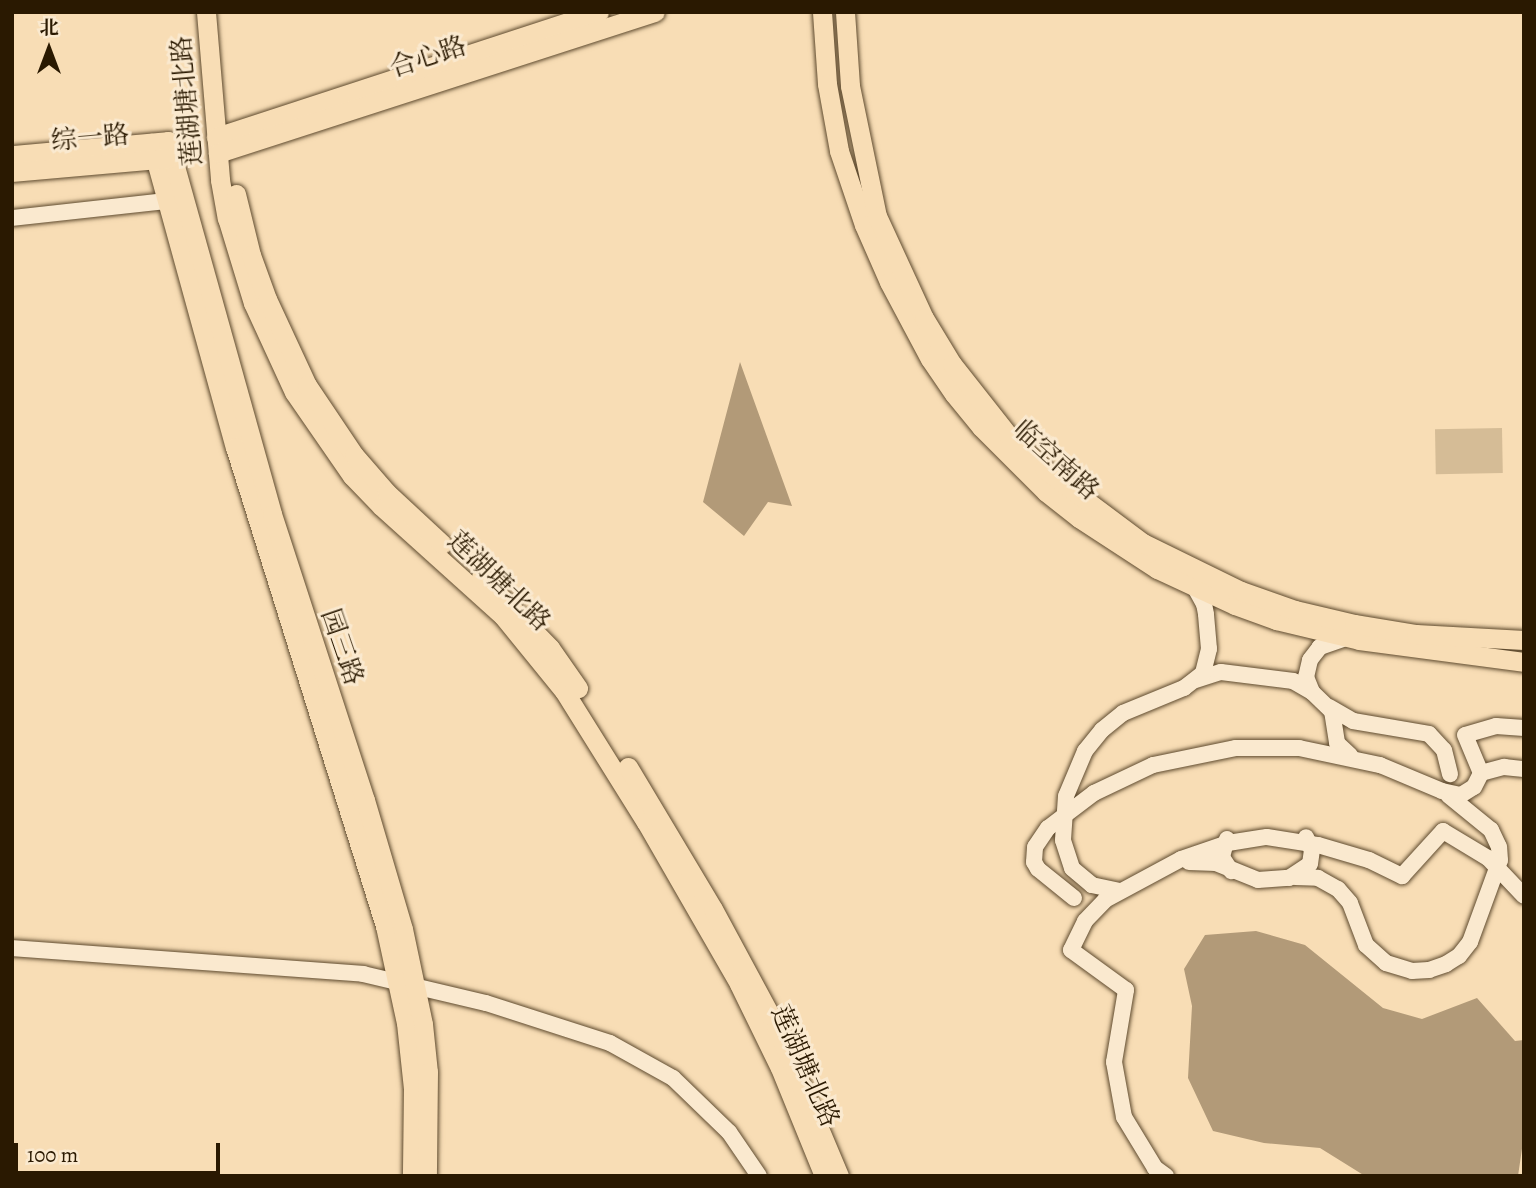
<!DOCTYPE html>
<html>
<head>
<meta charset="utf-8">
<style>
  body { margin:0 }
  #map { position:relative; width:1536px; height:1188px; overflow:hidden; background:#f8ddb5; font-family:Alegreya,"Noto Serif SC",serif }
  div>[style] { position:absolute }
  [style*='--x'] { left:calc(var(--x)*1px); top:calc(var(--y)*1px); width:calc(var(--w)*1px); rotate:calc(var(--a)*1deg) }
  .green>* { inset:0; background:#d5bc96; transform-origin:0 0 }
  .water>* { inset:0; background:#b29a78 }
  .roads { filter:drop-shadow(0 0 2px #5e4a2e) drop-shadow(0 0 2px #5e4a2e) }
  .minor>* { height:16px; margin:-8px; padding:0 8px; transform-origin:8px; border-radius:8px; background:#fae9cf }
  .major>* { height:19px; margin:-9.5px; padding:0 9.5px; transform-origin:9.5px; border-radius:9.5px; background:#f8ddb5 }
  span { translate:-50% -50%; white-space:nowrap; text-align:center; line-height:1.15; -webkit-text-stroke:6px #fae9cf; paint-order:stroke }
  .street-label { font-size:26px; color:#2a1901 }
  .frame { position:absolute; inset:0; border:14px solid #2a1901; pointer-events:none }
  .north { position:absolute; left:14px; top:14px; width:70px; height:70px; -webkit-text-stroke:5px #fae9cf; paint-order:stroke; rotate:0deg; font-size:19px; font-weight:700; line-height:28px; text-align:center; color:#2a1901 }
  .north::after { content:''; display:block; margin:auto; width:24px; height:32px; background:#2a1901; clip-path:polygon(50% 0,100% 100%,50% 72%,0 100%) }
  .scale { position:absolute; left:14px; top:1143px; width:206px; height:32px; box-sizing:border-box; border:4px solid #2a1901; border-top:0; padding-left:9px; font-size:21px; line-height:24px; white-space:nowrap; color:#2a1901; -webkit-text-stroke:5px #fae9cf; paint-order:stroke }
</style>
</head>
<body>
<div id="map">
  <div class="green">
    <div style="left:1502px;top:428px;width:45px;height:67px;rotate:89deg"></div>
  </div>
  <div class="water">
    <div style="clip-path:polygon(740px 362px,792px 506px,768px 502px,744px 536px,703px 502px)"></div>
    <div style="clip-path:polygon(1256px 931px,1305px 945px,1383px 1008px,1422px 1019px,1477px 998px,1515px 1041px,1524px 1040px,1524px 1135px,1518px 1176px,1365px 1176px,1320px 1148px,1264px 1143px,1213px 1131px,1188px 1078px,1192px 1006px,1184px 969px,1205px 935px)"></div>
  </div>
  <div class="roads">
    <div class="minor">
      <div style="--x:12;--y:218;--w:156;--a:-6.3"></div>
      <div style="--x:1346;--y:638;--w:28;--a:161"></div>
      <div style="--x:1320;--y:647;--w:16;--a:128"></div>
      <div style="--x:1310;--y:660;--w:17;--a:103"></div>
      <div style="--x:1306;--y:677;--w:16;--a:68"></div>
      <div style="--x:1312;--y:692;--w:28;--a:44"></div>
      <div style="--x:1332;--y:711;--w:32;--a:81"></div>
      <div style="--x:1337;--y:743;--w:18;--a:43"></div>
      <div style="--x:1196;--y:680;--w:26;--a:-18"></div>
      <div style="--x:1221;--y:672;--w:73;--a:7.1"></div>
      <div style="--x:1293;--y:681;--w:22;--a:30"></div>
      <div style="--x:1329;--y:707;--w:28;--a:30"></div>
      <div style="--x:1353;--y:721;--w:77;--a:9.7"></div>
      <div style="--x:1429;--y:734;--w:22;--a:47"></div>
      <div style="--x:1444;--y:750;--w:25;--a:76"></div>
      <div style="--x:1524;--y:728;--w:28;--a:-176"></div>
      <div style="--x:1496;--y:726;--w:32;--a:164"></div>
      <div style="--x:1465;--y:735;--w:41;--a:67.2"></div>
      <div style="--x:1481;--y:773;--w:24;--a:-15"></div>
      <div style="--x:1504;--y:767;--w:20;--a:6"></div>
      <div style="--x:1227;--y:839;--w:19;--a:106"></div>
      <div style="--x:1222;--y:857;--w:17;--a:57"></div>
      <div style="--x:1189;--y:862;--w:27;--a:2"></div>
      <div style="--x:1216;--y:863;--w:45;--a:22"></div>
      <div style="--x:1258;--y:880;--w:31;--a:-4"></div>
      <div style="--x:1289;--y:878;--w:25;--a:-34"></div>
      <div style="--x:1310;--y:864;--w:14;--a:-82"></div>
      <div style="--x:1312;--y:850;--w:14;--a:-115"></div>
      <div style="--x:1295;--y:877;--w:23;--a:2"></div>
      <div style="--x:1318;--y:878;--w:23;--a:29"></div>
      <div style="--x:1338;--y:889;--w:18;--a:49"></div>
      <div style="--x:1350;--y:903;--w:45;--a:69.1"></div>
      <div style="--x:1366;--y:945;--w:27;--a:42"></div>
      <div style="--x:1386;--y:963;--w:27;--a:17"></div>
      <div style="--x:1412;--y:971;--w:17;--a:-3"></div>
      <div style="--x:1429;--y:970;--w:18;--a:-19"></div>
      <div style="--x:1446;--y:964;--w:15;--a:-32"></div>
      <div style="--x:1459;--y:956;--w:18;--a:-52"></div>
      <div style="--x:1470;--y:942;--w:87;--a:-69.9"></div>
      <div style="--x:1500;--y:860;--w:13;--a:-94"></div>
      <div style="--x:1499;--y:847;--w:19;--a:-115"></div>
      <div style="--x:1491;--y:830;--w:55;--a:-140.9"></div>
      <div style="--x:1120;--y:891;--w:29;--a:-168"></div>
      <div style="--x:1092;--y:885;--w:26;--a:-140"></div>
      <div style="--x:1072;--y:868;--w:29;--a:-108"></div>
      <div style="--x:1063;--y:840;--w:44;--a:-86.1"></div>
      <div style="--x:1066;--y:796;--w:49;--a:-67.1"></div>
      <div style="--x:1085;--y:751;--w:27;--a:-51"></div>
      <div style="--x:1102;--y:730;--w:27;--a:-39"></div>
      <div style="--x:1123;--y:713;--w:66;--a:-22.3"></div>
      <div style="--x:1184;--y:688;--w:24;--a:-38"></div>
      <div style="--x:1203;--y:673;--w:25;--a:-76"></div>
      <div style="--x:1209;--y:649;--w:35;--a:-95"></div>
      <div style="--x:1206;--y:614;--w:10;--a:-101"></div>
      <div style="--x:1204;--y:604;--w:21;--a:-119"></div>
      <div style="--x:1074;--y:898;--w:46;--a:-141.1"></div>
      <div style="--x:1038;--y:869;--w:8;--a:-120"></div>
      <div style="--x:1034;--y:862;--w:15;--a:-86"></div>
      <div style="--x:1035;--y:847;--w:23;--a:-56"></div>
      <div style="--x:1048;--y:828;--w:58;--a:-37.3"></div>
      <div style="--x:1094;--y:793;--w:65;--a:-25.4"></div>
      <div style="--x:1153;--y:765;--w:85;--a:-11.6"></div>
      <div style="--x:1236;--y:748;--w:63;--a:0"></div>
      <div style="--x:1299;--y:748;--w:83;--a:11.9"></div>
      <div style="--x:1380;--y:765;--w:67;--a:22.8"></div>
      <div style="--x:1442;--y:791;--w:19;--a:12"></div>
      <div style="--x:1461;--y:795;--w:15;--a:-32"></div>
      <div style="--x:1474;--y:787;--w:16;--a:-63"></div>
      <div style="--x:12;--y:948;--w:352;--a:4.2"></div>
      <div style="--x:363;--y:974;--w:126;--a:13.3"></div>
      <div style="--x:486;--y:1003;--w:130;--a:17.9"></div>
      <div style="--x:610;--y:1043;--w:72;--a:29.1"></div>
      <div style="--x:673;--y:1078;--w:78;--a:44"></div>
      <div style="--x:729;--y:1132;--w:53;--a:55.7"></div>
      <div style="--x:1166;--y:1176;--w:14;--a:-144"></div>
      <div style="--x:1155;--y:1168;--w:60;--a:-121.3"></div>
      <div style="--x:1124;--y:1117;--w:56;--a:-100.3"></div>
      <div style="--x:1114;--y:1062;--w:73;--a:-80.5"></div>
      <div style="--x:1126;--y:990;--w:68;--a:-144"></div>
      <div style="--x:1071;--y:950;--w:32;--a:-64"></div>
      <div style="--x:1085;--y:921;--w:29;--a:-46"></div>
      <div style="--x:1105;--y:900;--w:86;--a:-28.3"></div>
      <div style="--x:1181;--y:859;--w:50;--a:-18.8"></div>
      <div style="--x:1228;--y:843;--w:39;--a:-9"></div>
      <div style="--x:1267;--y:837;--w:52;--a:8.9"></div>
      <div style="--x:1318;--y:845;--w:53;--a:16.4"></div>
      <div style="--x:1369;--y:860;--w:37;--a:26"></div>
      <div style="--x:1402;--y:876;--w:61;--a:-47.7"></div>
      <div style="--x:1443;--y:831;--w:52;--a:31"></div>
      <div style="--x:1488;--y:858;--w:52;--a:46.5"></div>
    </div>
    <div class="major">
      <div style="--x:206;--y:12;--w:169;--a:85.2"></div>
      <div style="--x:220;--y:180;--w:39;--a:80"></div>
      <div style="--x:227;--y:218;--w:89;--a:73"></div>
      <div style="--x:253;--y:303;--w:98;--a:65.3"></div>
      <div style="--x:294;--y:392;--w:102;--a:55.4"></div>
      <div style="--x:352;--y:476;--w:42;--a:46"></div>
      <div style="--x:381;--y:506;--w:164;--a:42"></div>
      <div style="--x:503;--y:616;--w:97;--a:50.9"></div>
      <div style="--x:564;--y:691;--w:155;--a:58"></div>
      <div style="--x:646;--y:822;--w:187;--a:60.1"></div>
      <div style="--x:739;--y:984;--w:93;--a:64"></div>
      <div style="--x:780;--y:1068;--w:117;--a:67.8"></div>
      <div style="--x:822;--y:12;--w:72;--a:86"></div>
      <div style="--x:827;--y:84;--w:68;--a:79.8"></div>
      <div style="--x:839;--y:151;--w:78;--a:71.3"></div>
      <div style="--x:864;--y:225;--w:62;--a:66.3"></div>
      <div style="--x:889;--y:282;--w:87;--a:62"></div>
      <div style="--x:930;--y:359;--w:42;--a:55.6"></div>
      <div style="--x:954;--y:394;--w:43;--a:50.7"></div>
      <div style="--x:981;--y:427;--w:92;--a:45"></div>
      <div style="--x:1046;--y:492;--w:42;--a:38.2"></div>
      <div style="--x:1079;--y:518;--w:93;--a:33.2"></div>
      <div style="--x:1157;--y:569;--w:86;--a:24.8"></div>
      <div style="--x:1235;--y:605;--w:44;--a:20.1"></div>
      <div style="--x:1276;--y:620;--w:85;--a:13.5"></div>
      <div style="--x:1359;--y:640;--w:166;--a:7.6"></div>
      <div style="--x:845;--y:12;--w:74;--a:86.1"></div>
      <div style="--x:850;--y:86;--w:133;--a:78.3"></div>
      <div style="--x:877;--y:216;--w:112;--a:65.3"></div>
      <div style="--x:924;--y:318;--w:54;--a:58.7"></div>
      <div style="--x:952;--y:364;--w:90;--a:51.7"></div>
      <div style="--x:1008;--y:435;--w:50;--a:43.4"></div>
      <div style="--x:1044;--y:469;--w:124;--a:36.8"></div>
      <div style="--x:1143;--y:543;--w:109;--a:26.1"></div>
      <div style="--x:1241;--y:591;--w:57;--a:19.4"></div>
      <div style="--x:1295;--y:610;--w:61;--a:13.3"></div>
      <div style="--x:1354;--y:624;--w:63;--a:9.2"></div>
      <div style="--x:1416;--y:634;--w:108;--a:3.2"></div>
      <div style="--x:216;--y:137;--w:403;--a:-18.1"></div>
      <div style="--x:151;--y:143;--w:315;--a:74.6"></div>
      <div style="--x:235;--y:447;--w:502;--a:72.61"></div>
      <div style="--x:385;--y:926;--w:99;--a:77.8"></div>
      <div style="--x:406;--y:1023;--w:65;--a:83.9"></div>
      <div style="--x:413;--y:1088;--w:88;--a:90.7"></div>
      <div style="--x:218;--y:153;--w:459;--a:-17.9"></div>
      <div style="--x:12;--y:155;--w:157;--a:-5.1"></div>
      <div style="--x:168;--y:141;--w:387;--a:74.4"></div>
      <div style="--x:272;--y:514;--w:301;--a:72"></div>
      <div style="--x:365;--y:800;--w:134;--a:73.6"></div>
      <div style="--x:403;--y:929;--w:97;--a:78.1"></div>
      <div style="--x:423;--y:1024;--w:48;--a:84.1"></div>
      <div style="--x:428;--y:1072;--w:104;--a:90.6"></div>
      <div style="--x:12;--y:172;--w:157;--a:-5.1"></div>
      <div style="--x:236;--y:194;--w:63;--a:76.2"></div>
      <div style="--x:251;--y:255;--w:47;--a:70"></div>
      <div style="--x:267;--y:299;--w:95;--a:65.1"></div>
      <div style="--x:307;--y:385;--w:84;--a:56.1"></div>
      <div style="--x:354;--y:455;--w:50;--a:49"></div>
      <div style="--x:387;--y:493;--w:75;--a:42.8"></div>
      <div style="--x:481;--y:577;--w:99;--a:45.8"></div>
      <div style="--x:550;--y:648;--w:49;--a:55"></div>
      <div style="--x:628;--y:767;--w:165;--a:59.1"></div>
      <div style="--x:713;--y:909;--w:133;--a:61.7"></div>
      <div style="--x:776;--y:1026;--w:163;--a:67.2"></div>
    </div>
  </div>
  <div class="street-label">
    <span style="left:428px;top:57px;rotate:-18deg">合心路</span>
    <span style="left:187px;top:101px;rotate:-95deg">莲湖塘北路</span>
    <span style="left:90px;top:138px;rotate:-5deg">综一路</span>
    <span style="left:1056px;top:460px;rotate:42deg">临空南路</span>
    <span style="left:499px;top:581px;rotate:44deg">莲湖塘北路</span>
    <span style="left:342px;top:647px;rotate:71deg">园三路</span>
    <span style="left:805px;top:1066px;rotate:66deg">莲湖塘北路</span>
  </div>
  <div class="frame"></div>
  <div class="north">北</div>
  <div class="scale">100 m</div>
</div>
</body>
</html>
